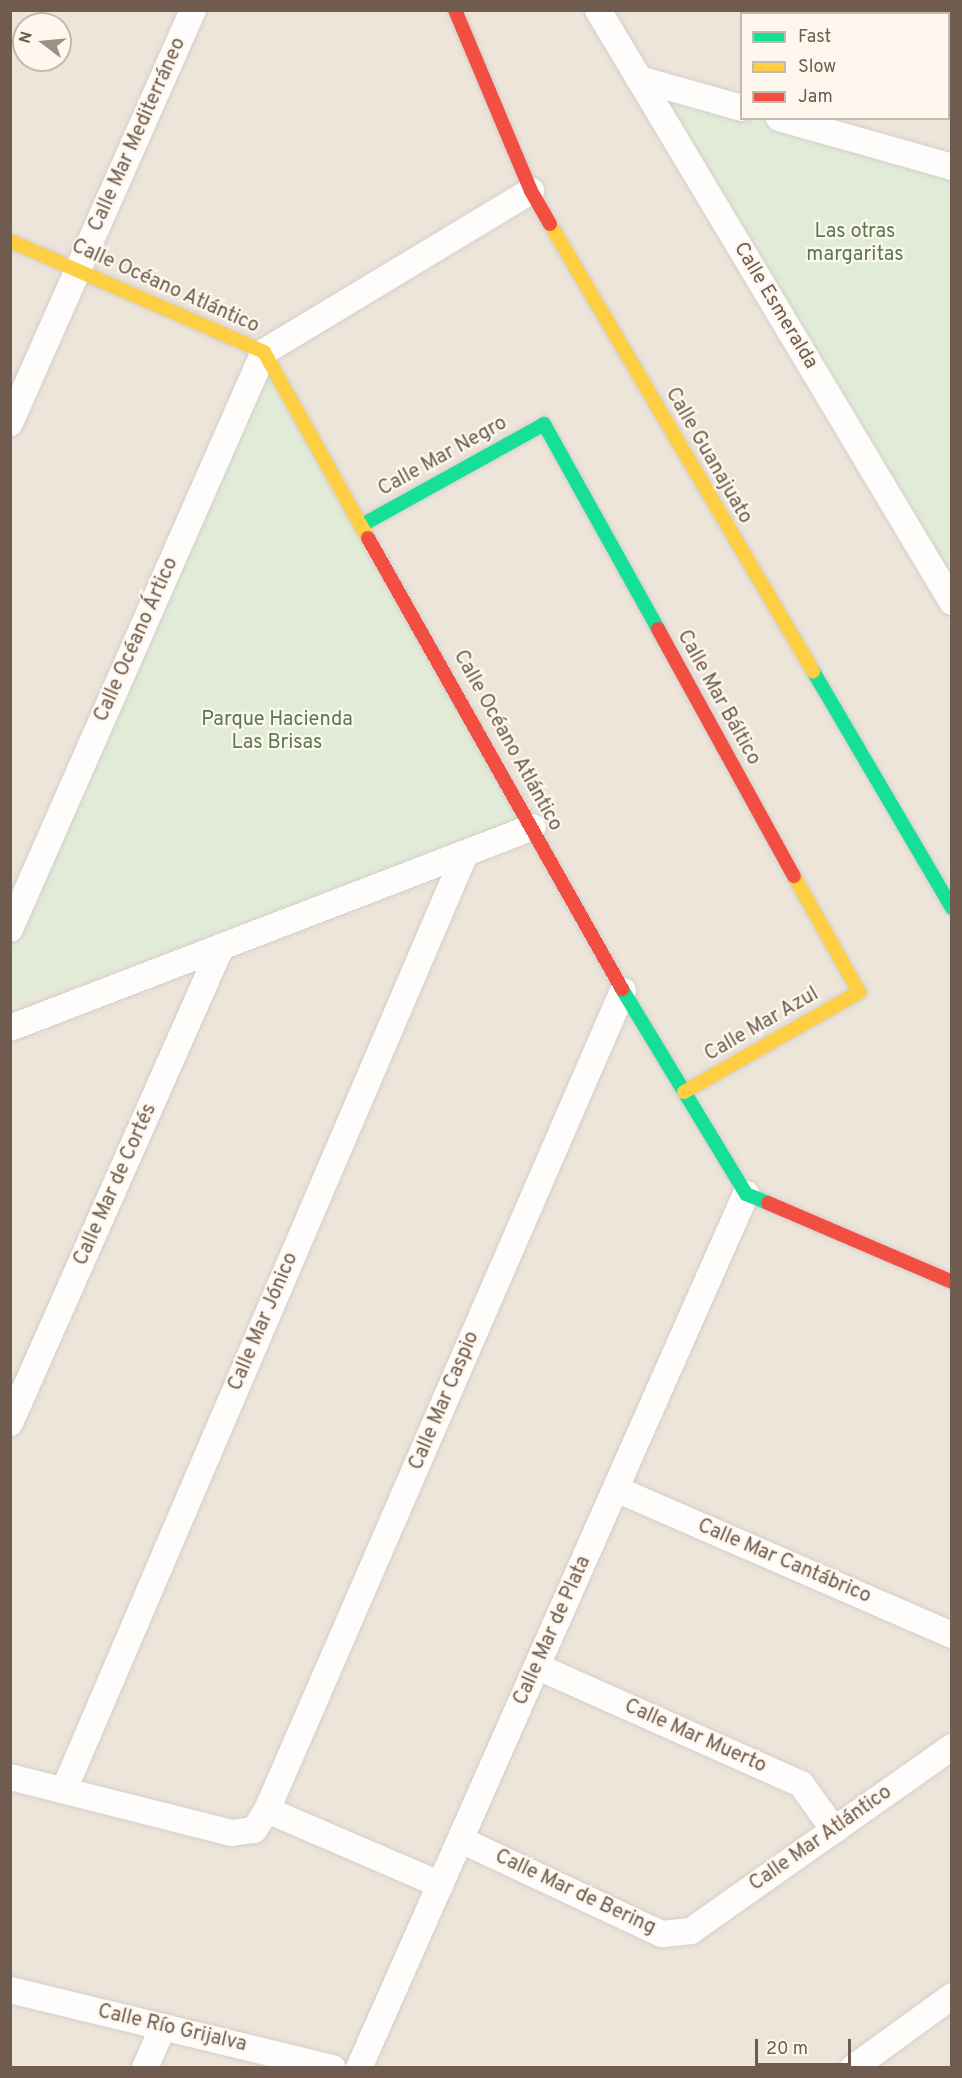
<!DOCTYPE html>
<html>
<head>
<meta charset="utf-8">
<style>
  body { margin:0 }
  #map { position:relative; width:962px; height:2078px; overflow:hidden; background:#f5f2ec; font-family:Overpass,sans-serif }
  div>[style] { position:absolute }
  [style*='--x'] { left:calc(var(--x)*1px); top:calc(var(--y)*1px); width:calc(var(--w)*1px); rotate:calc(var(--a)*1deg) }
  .residential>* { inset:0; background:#ede5da }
  .green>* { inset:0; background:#e2ebd8 }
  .roads { filter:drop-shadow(0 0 2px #d4cfca) drop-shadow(0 0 2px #d4cfca) }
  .street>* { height:26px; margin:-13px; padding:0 13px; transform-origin:13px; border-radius:13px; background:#fefdfc }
  .fast>* { height:14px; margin:-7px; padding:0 7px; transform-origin:7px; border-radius:7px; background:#16e098 }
  .slow>* { height:14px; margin:-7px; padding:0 7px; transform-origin:7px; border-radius:7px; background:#ffcf43 }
  .jam>* { height:14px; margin:-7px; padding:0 7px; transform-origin:7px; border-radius:7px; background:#f24e42 }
  span { translate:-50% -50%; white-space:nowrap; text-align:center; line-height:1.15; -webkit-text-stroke:4.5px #fdf7ee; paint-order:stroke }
  .street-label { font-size:20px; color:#705c4f }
  .park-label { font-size:20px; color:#587a4c }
  .frame { position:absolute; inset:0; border:12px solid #705c4f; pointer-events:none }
  .legend { position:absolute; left:740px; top:12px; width:210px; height:108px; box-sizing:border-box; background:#fdf7ee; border:2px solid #c5b9ae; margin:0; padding:8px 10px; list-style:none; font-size:18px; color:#705c4f }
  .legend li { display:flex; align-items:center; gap:12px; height:30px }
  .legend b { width:30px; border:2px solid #c5b9ae }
  .north { position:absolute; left:12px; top:12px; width:60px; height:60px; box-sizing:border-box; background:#fdf7ee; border:2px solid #c5b9ae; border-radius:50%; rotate:286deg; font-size:16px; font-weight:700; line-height:24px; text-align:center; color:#705c4f }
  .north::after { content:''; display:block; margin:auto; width:21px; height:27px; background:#9f9086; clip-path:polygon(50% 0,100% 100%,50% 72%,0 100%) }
  .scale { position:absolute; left:755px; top:2039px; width:96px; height:27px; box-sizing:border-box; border:3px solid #705c4f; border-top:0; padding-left:8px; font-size:18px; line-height:21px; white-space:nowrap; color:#705c4f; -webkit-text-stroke:4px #fdf7ee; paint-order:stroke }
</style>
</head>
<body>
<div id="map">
  <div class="residential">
    <div style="clip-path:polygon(evenodd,11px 11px,951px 11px,951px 2067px,11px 2068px,11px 11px,742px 14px,948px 14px,948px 118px,742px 118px,742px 14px,11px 11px,24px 24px,60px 24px,60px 60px,24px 60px,24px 24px)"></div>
  </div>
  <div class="green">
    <div style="clip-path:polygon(649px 86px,742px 118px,763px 119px,951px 172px,951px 596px)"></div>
    <div style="clip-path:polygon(258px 358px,526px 823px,11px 1006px,11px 910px)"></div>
  </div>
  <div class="roads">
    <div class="street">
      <div style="--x:598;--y:10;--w:690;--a:59.12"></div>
      <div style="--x:639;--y:79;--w:107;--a:15.7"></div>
      <div style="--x:779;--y:118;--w:180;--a:15.8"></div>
      <div style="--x:10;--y:423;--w:452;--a:-66.1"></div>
      <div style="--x:10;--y:929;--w:630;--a:-66.24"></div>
      <div style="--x:264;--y:352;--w:312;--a:-31.1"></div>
      <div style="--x:10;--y:1028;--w:560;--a:-21.02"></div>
      <div style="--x:10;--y:1423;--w:521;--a:-66.09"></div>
      <div style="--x:616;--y:1489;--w:366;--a:23.5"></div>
      <div style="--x:538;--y:1667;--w:288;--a:24"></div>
      <div style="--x:801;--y:1784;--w:57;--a:54.3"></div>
      <div style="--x:10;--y:1777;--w:229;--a:14.2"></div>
      <div style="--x:232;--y:1833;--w:22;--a:-8"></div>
      <div style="--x:254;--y:1830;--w:24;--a:-57"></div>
      <div style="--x:267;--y:1810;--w:189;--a:23.3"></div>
      <div style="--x:64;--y:1790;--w:1018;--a:-66.81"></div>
      <div style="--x:267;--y:1810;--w:893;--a:-66.51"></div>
      <div style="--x:461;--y:1840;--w:222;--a:25.1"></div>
      <div style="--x:662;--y:1934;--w:29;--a:-6"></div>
      <div style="--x:691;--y:1931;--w:319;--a:-35.2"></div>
      <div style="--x:10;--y:1990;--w:332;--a:13.6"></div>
      <div style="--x:145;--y:2068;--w:45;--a:-66.3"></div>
      <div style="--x:359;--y:2068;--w:956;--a:-66.12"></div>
      <div style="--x:853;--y:2068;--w:122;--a:-36"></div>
    </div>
    <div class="fast">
      <div style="--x:362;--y:525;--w:208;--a:-29"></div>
      <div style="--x:544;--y:424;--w:235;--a:60.9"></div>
      <div style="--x:813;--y:671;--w:275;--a:59.6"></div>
      <div style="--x:622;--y:989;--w:240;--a:58.8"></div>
      <div style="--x:746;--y:1194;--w:24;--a:22"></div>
    </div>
    <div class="slow">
      <div style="--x:550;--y:224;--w:519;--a:59.53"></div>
      <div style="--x:10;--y:241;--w:277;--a:23.6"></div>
      <div style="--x:264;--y:352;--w:213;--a:60.8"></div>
      <div style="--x:684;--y:1092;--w:202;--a:-29.7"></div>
      <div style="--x:859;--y:992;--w:133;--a:-119.3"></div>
    </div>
    <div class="jam">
      <div style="--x:455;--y:10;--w:196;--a:67.2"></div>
      <div style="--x:531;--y:191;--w:38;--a:60"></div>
      <div style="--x:368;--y:538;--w:518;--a:60.61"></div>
      <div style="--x:658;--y:629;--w:282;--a:61.2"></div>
      <div style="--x:768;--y:1203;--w:200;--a:23.2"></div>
    </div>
  </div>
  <div class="street-label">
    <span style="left:138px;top:135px;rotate:-66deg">Calle Mar Mediterráneo</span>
    <span style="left:165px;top:287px;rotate:24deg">Calle Océano Atlántico</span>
    <span style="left:775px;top:306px;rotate:59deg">Calle Esmeralda</span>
    <span style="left:708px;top:456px;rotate:60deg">Calle Guanajuato</span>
    <span style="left:443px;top:457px;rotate:-29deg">Calle Mar Negro</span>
    <span style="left:137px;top:640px;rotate:-66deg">Calle Océano Ártico</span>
    <span style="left:718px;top:698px;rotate:61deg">Calle Mar Báltico</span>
    <span style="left:507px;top:741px;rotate:61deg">Calle Océano Atlántico</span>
    <span style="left:762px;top:1025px;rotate:-30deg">Calle Mar Azul</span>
    <span style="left:116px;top:1185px;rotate:-66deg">Calle Mar de Cortés</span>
    <span style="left:264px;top:1322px;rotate:-67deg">Calle Mar Jónico</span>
    <span style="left:445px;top:1401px;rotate:-67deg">Calle Mar Caspio</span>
    <span style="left:784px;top:1562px;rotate:23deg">Calle Mar Cantábrico</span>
    <span style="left:553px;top:1631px;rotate:-66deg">Calle Mar de Plata</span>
    <span style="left:695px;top:1737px;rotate:24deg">Calle Mar Muerto</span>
    <span style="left:821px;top:1839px;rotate:-35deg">Calle Mar Atlántico</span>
    <span style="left:575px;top:1893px;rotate:25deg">Calle Mar de Bering</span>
    <span style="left:172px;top:2029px;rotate:13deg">Calle Río Grijalva</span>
  </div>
  <div class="park-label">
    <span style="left:855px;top:244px">Las otras<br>margaritas</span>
    <span style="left:277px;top:732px">Parque Hacienda<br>Las Brisas</span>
  </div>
  <div class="frame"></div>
  <ul class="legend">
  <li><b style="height:8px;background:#16e098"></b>Fast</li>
  <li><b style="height:8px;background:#ffcf43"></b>Slow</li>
  <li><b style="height:8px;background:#f24e42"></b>Jam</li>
  </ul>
  <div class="north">N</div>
  <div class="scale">20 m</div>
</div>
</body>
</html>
